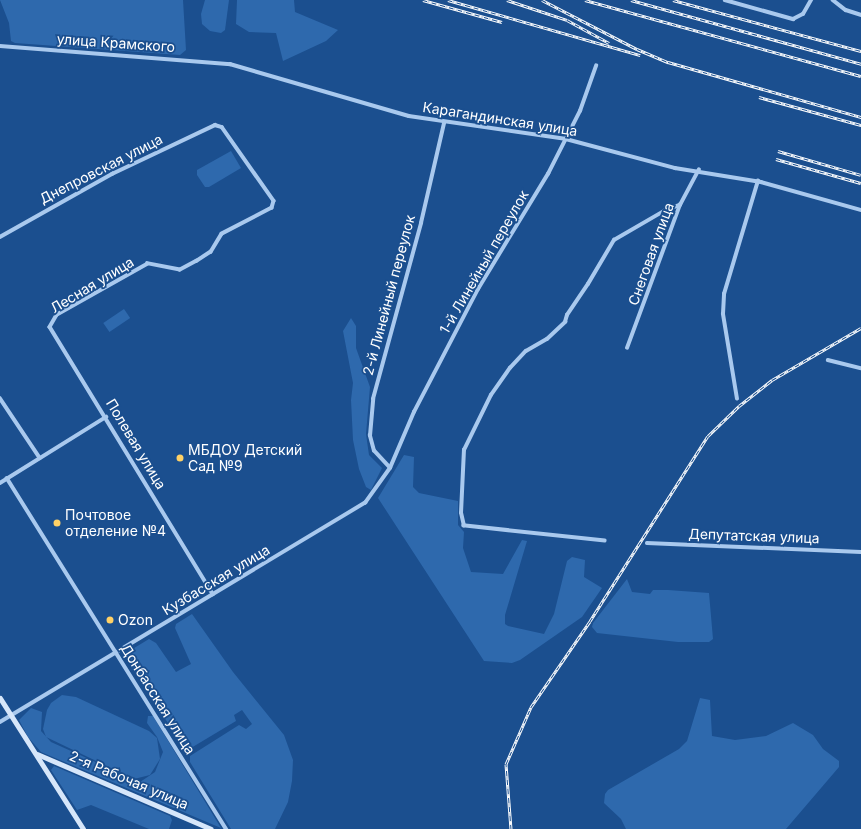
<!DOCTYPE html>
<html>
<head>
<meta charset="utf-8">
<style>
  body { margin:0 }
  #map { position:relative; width:861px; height:829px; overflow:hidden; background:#1b4f8f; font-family:Inter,sans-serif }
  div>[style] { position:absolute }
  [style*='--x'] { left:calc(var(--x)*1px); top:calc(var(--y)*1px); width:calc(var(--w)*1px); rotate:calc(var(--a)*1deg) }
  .green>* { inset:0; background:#2e69ad; transform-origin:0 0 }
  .street>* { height:3.5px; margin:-1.75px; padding:0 1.75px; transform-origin:1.75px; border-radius:1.75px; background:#a9c9ee }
  .secondary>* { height:5px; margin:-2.5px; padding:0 2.5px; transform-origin:2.5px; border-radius:2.5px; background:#d6e6fa }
  .rail>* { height:3px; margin-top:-1.5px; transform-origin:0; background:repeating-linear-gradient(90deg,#1b4f8f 0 4.5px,#fff 0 9px); box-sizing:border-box; border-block:1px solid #fff }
  .dots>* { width:11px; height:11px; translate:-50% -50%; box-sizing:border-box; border:2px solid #1b4f8f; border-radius:50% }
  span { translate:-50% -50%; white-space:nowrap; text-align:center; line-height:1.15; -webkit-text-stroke:3.5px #1b4f8f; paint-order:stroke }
  .street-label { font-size:14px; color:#fff }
  .poi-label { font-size:14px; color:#fff }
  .left { translate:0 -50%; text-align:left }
</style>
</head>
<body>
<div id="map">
  <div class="green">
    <div style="clip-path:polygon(0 0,183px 0,186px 50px,180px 55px,15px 43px,11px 41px,9px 23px)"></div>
    <div style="clip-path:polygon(205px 0,229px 0,225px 30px,221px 33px,210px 31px,202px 24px,201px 14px)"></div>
    <div style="clip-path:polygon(237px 0,294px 0,295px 12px,338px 30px,326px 41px,283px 61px,276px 33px,249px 32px,236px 24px)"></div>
    <div style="clip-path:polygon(231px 151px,241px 168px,209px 187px,205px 187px,197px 175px,197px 170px)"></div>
    <div style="left:124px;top:309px;width:11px;height:25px;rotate:56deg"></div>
    <div style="clip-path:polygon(351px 318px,356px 326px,356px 348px,370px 387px,366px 434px,369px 455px,382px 468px,371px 490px,366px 487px,359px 469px,353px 440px,351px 400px,353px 383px,343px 331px)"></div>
    <div style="clip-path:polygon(404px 455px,414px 457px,413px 487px,419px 493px,458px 501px,458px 525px,464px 532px,463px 548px,471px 572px,503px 574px,522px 540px,527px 541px,505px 615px,505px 624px,508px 626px,544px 634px,554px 614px,567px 561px,572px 557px,585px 560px,584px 577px,602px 588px,582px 617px,520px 660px,512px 663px,484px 661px,378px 498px)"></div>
    <div style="clip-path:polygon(627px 579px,632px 592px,650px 594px,653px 590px,668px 590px,709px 593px,713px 639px,709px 642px,678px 642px,597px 633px,592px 627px,593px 623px)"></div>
    <div style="clip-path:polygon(192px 614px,233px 672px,284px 735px,293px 760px,292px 781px,288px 802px,275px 829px,231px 829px,190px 762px,190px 756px,239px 725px,246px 729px,252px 724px,242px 710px,234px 715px,236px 721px,186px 751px,126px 658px,126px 653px,149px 639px,156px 643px,176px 672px,191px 664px,175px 628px,176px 624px)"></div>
    <div style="clip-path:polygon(62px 695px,76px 697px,149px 731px,157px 738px,160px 759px,150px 775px,134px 779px,46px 737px,43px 729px,47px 710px,51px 703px)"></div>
    <div style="clip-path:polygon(700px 698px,710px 700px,712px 736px,735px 740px,766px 736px,793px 723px,813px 735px,823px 749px,839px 761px,839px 767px,786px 829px,626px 829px,621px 819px,604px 803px,605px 794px,608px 790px,679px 749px,687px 741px)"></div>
    <div style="clip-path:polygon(31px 708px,42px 712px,41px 731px,51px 742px,140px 782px,155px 772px,163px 752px,157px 737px,147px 723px,148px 716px,153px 716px,221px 828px,41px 752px,28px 737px,19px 720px)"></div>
    <div style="clip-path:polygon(54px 766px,170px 816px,172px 820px,169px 829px,149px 829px,91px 805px,77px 810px,51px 770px)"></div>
  </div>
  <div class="street">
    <div style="--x:725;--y:0;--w:71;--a:15.6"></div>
    <div style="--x:793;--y:19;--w:11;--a:-27"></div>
    <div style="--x:803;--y:14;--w:16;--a:-60"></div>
    <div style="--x:833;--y:0;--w:16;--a:38"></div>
    <div style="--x:846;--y:10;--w:16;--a:18"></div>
    <div style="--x:0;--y:46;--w:231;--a:4.5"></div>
    <div style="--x:230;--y:64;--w:186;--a:16.2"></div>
    <div style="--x:409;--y:116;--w:159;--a:8.3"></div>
    <div style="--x:566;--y:139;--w:113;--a:14.9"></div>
    <div style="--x:675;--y:168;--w:87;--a:9.2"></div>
    <div style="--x:761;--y:182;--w:104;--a:15.6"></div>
    <div style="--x:0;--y:237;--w:129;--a:-29.4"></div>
    <div style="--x:112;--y:174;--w:114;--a:-25.4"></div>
    <div style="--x:215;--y:125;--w:7;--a:16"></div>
    <div style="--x:222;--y:127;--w:90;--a:54.9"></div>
    <div style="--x:274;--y:201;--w:7;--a:106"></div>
    <div style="--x:272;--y:208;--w:56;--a:152.5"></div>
    <div style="--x:222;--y:234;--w:21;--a:121"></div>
    <div style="--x:211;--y:252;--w:17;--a:147"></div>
    <div style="--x:197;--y:261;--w:19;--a:152"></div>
    <div style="--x:180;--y:270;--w:33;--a:-169"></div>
    <div style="--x:148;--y:264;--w:104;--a:150.7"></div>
    <div style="--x:57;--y:315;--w:14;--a:120"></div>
    <div style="--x:50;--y:327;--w:313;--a:58.6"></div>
    <div style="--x:627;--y:348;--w:153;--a:-69.7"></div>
    <div style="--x:680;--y:205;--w:40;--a:-62"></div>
    <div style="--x:828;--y:360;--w:34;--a:14"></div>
    <div style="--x:0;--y:398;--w:72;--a:56.3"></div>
    <div style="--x:737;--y:399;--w:86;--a:-99.4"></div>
    <div style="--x:723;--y:314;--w:20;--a:-87"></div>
    <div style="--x:724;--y:294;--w:118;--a:-73.3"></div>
    <div style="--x:390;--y:468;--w:23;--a:-133"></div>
    <div style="--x:374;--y:451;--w:16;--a:-105"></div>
    <div style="--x:370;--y:436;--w:37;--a:-85"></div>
    <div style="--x:373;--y:399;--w:182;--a:-74.7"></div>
    <div style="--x:421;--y:223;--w:103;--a:-77"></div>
    <div style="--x:7;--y:478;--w:414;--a:58"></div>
    <div style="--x:0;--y:483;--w:125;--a:-31.9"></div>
    <div style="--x:605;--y:541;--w:142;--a:-173.9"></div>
    <div style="--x:464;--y:526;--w:13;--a:-103"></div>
    <div style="--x:461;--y:513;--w:63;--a:-87.3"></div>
    <div style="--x:464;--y:450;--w:61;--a:-63.9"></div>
    <div style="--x:491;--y:395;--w:33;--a:-55"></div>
    <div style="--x:510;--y:368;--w:23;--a:-47"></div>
    <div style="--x:526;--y:351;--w:24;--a:-30"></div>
    <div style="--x:547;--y:339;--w:25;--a:-43"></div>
    <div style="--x:565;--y:322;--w:7;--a:-74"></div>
    <div style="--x:567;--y:315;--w:37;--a:-56"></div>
    <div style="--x:588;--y:284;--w:51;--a:-59.4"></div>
    <div style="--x:614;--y:240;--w:58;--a:-30.1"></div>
    <div style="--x:664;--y:211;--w:17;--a:-21"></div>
    <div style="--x:647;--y:543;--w:214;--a:2.4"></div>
    <div style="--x:0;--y:722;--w:426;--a:-31"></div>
    <div style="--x:365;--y:503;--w:43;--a:-54.5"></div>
    <div style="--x:390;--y:468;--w:61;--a:-66.8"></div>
    <div style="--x:414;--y:412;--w:139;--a:-62.5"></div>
    <div style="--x:478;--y:289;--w:135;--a:-58.7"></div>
    <div style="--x:548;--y:174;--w:71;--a:-63.1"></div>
    <div style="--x:580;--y:111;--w:48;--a:-70.4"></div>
  </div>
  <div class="secondary">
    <div style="--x:0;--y:698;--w:155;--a:57.6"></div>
    <div style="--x:37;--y:754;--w:189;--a:23.3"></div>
  </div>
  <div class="rail">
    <div style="--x:423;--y:0;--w:82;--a:15.6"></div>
    <div style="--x:448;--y:0;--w:200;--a:16"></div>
    <div style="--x:507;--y:0;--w:63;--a:18.4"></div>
    <div style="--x:567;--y:20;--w:48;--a:28.7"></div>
    <div style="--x:542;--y:0;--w:107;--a:27.3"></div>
    <div style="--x:637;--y:49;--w:34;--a:23"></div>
    <div style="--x:668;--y:62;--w:201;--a:15.9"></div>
    <div style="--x:585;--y:0;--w:286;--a:15.4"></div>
    <div style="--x:631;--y:0;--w:239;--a:15.5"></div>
    <div style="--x:673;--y:0;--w:195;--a:15.2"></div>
    <div style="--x:759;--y:97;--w:106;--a:15.4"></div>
    <div style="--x:778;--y:151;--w:86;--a:16.1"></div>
    <div style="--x:776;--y:159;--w:88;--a:15.8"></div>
    <div style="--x:511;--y:829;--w:65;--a:-94.4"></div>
    <div style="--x:506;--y:764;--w:62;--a:-66.3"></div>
    <div style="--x:531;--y:707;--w:104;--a:-55.5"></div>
    <div style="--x:590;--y:621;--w:219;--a:-57.5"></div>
    <div style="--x:708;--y:436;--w:43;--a:-44.1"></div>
    <div style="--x:739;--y:406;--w:42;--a:-38.2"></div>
    <div style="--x:772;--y:380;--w:103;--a:-30.3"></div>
  </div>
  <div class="dots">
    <div style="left:180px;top:458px;background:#ffd166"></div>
    <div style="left:57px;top:523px;background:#ffd166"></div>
    <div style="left:110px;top:620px;background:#ffd166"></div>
  </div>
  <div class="street-label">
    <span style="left:116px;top:43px;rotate:4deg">улица Крамского</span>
    <span style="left:500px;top:119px;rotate:9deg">Карагандинская улица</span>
    <span style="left:101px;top:169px;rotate:-27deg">Днепровская улица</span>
    <span style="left:651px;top:254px;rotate:-70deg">Снеговая улица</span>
    <span style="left:484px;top:262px;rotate:-60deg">1-й Линейный переулок</span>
    <span style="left:92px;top:285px;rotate:-31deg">Лесная улица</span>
    <span style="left:389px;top:295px;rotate:-75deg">2-й Линейный переулок</span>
    <span style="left:136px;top:444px;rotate:59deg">Полевая улица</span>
    <span style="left:754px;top:536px;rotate:2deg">Депутатская улица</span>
    <span style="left:216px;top:580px;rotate:-31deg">Кузбасская улица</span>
    <span style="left:158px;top:699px;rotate:58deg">Донбасская улица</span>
    <span style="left:129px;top:780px;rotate:23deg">2-я Рабочая улица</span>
  </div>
  <div class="poi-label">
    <span class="left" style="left:188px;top:458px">МБДОУ Детский<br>Сад №9</span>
    <span class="left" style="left:65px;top:523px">Почтовое<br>отделение №4</span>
    <span class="left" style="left:118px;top:620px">Ozon</span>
  </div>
</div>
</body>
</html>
